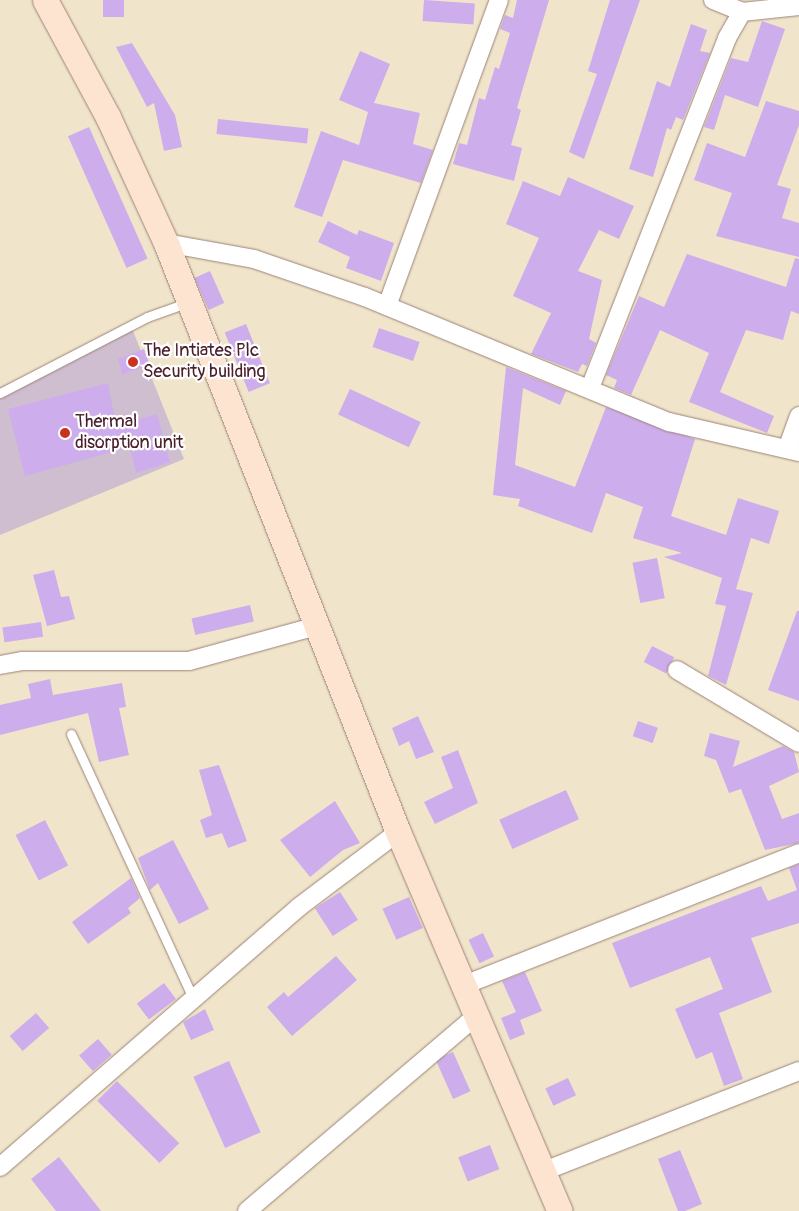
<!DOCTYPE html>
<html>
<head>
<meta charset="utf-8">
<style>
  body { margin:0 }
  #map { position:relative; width:799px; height:1211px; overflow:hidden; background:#f0e5ca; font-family:Pangolin,sans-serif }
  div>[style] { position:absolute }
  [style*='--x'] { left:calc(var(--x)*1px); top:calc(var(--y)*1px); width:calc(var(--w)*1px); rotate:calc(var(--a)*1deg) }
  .industrial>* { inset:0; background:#cebed0 }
  .building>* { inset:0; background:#ceadec; transform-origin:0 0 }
  .roads { filter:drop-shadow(0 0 1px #9d827a) drop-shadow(0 0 1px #9d827a) }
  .lane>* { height:9px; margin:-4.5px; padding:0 4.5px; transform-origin:4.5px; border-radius:4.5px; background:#fff }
  .street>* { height:18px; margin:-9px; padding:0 9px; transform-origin:9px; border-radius:9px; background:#fff }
  .secondary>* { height:25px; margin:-12.5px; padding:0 12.5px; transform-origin:12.5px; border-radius:12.5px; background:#fde4d1 }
  .dots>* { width:14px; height:14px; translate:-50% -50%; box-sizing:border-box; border:2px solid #fff; border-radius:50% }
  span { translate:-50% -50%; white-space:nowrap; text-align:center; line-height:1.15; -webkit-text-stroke:4.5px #fff; paint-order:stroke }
  .poi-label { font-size:18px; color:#4a1f2b }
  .left { translate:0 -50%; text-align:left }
</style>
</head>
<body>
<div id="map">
  <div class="industrial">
    <div style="clip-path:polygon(131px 326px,184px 459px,0 535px,0 388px)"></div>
  </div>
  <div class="building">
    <div style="left:103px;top:0;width:21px;height:17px"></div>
    <div style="left:424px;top:0;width:51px;height:21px;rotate:4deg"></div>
    <div style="clip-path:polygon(517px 0,549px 0,517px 108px,521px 110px,511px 145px,522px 148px,514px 181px,453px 164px,459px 143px,467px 145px,479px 98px,485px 100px,495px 67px,499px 69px,510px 33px,500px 29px,505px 15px,513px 18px)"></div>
    <div style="clip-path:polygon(610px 0,640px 0,584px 159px,569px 152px,597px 74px,588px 71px)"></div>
    <div style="clip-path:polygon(762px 21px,785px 29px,758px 107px,725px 95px,714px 130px,704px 127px,731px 58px,748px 62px)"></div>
    <div style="clip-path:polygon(691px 24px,707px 30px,700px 51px,710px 53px,683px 120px,676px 117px,671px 130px,667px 128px,653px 177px,629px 169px,657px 81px,670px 87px)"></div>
    <div style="clip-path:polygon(132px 43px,175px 115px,182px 147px,164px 151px,154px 103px,147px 107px,116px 47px)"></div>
    <div style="clip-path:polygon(360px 51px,390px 64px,374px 103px,420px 113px,413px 144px,433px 150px,421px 183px,343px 160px,322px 217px,294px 207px,321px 131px,359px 145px,368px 112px,339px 100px)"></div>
    <div style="clip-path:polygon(766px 101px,799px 111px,799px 125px,777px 185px,791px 189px,782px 218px,799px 223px,799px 257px,716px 236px,732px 193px,694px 180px,707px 143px,745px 157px)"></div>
    <div style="left:218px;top:119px;width:91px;height:15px;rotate:6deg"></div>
    <div style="left:89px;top:127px;width:144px;height:23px;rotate:66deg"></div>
    <div style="clip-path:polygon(568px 177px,634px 206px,619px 239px,599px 230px,578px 271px,602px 280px,589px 339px,596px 343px,587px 366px,582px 364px,578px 372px,531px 354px,551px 313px,513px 296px,539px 238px,506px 224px,523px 181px,560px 196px)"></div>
    <div style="clip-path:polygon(328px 221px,357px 235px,359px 230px,394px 243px,381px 281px,346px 268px,350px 257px,318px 242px)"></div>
    <div style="clip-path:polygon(687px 254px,786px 287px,795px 258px,799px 259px,799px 314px,791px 311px,783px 340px,746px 330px,720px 392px,774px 416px,767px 433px,689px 402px,709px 353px,660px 330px,631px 395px,614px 388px,617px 380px,606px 375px,639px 296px,664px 307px)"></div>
    <div style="left:210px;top:271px;width:35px;height:17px;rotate:66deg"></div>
    <div style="left:246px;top:324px;width:64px;height:23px;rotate:68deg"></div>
    <div style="left:379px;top:328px;width:43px;height:20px;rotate:19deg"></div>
    <div style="clip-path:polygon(144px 349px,150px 365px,122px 374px,118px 359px)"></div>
    <div style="clip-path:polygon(506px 367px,566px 391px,560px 405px,523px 388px,515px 465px,575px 487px,606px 407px,695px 439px,671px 516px,726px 535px,738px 498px,779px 511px,769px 544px,751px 538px,736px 589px,753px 593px,726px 685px,708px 676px,726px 606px,715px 604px,722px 578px,664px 557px,682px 553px,633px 538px,643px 507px,606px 493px,592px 533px,518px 506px,520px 499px,493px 495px)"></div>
    <div style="clip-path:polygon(108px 383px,116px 426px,157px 414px,170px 462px,136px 473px,130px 447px,25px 476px,8px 409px)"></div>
    <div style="left:350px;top:389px;width:78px;height:28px;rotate:25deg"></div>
    <div style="left:657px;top:558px;width:41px;height:25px;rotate:79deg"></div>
    <div style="clip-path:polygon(54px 570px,61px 597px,69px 596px,75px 619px,47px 626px,33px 575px)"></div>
    <div style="left:250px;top:605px;width:17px;height:60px;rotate:77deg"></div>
    <div style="clip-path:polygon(797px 611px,799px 611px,799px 701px,768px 690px)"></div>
    <div style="left:41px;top:622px;width:15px;height:39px;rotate:82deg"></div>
    <div style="left:652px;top:646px;width:25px;height:18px;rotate:27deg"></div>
    <div style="clip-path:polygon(50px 679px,53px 695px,122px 683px,126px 707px,119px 708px,129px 755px,99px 762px,88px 713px,0 735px,0 705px,31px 698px,28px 684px)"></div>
    <div style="clip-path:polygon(418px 716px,434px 752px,416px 759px,409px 741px,399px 746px,392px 728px)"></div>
    <div style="left:638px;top:721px;width:21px;height:16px;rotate:19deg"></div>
    <div style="clip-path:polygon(710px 733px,740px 741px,733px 767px,783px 746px,794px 752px,799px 772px,769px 786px,782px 819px,799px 813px,799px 843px,765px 850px,741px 789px,729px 793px,716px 760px,704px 756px)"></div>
    <div style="clip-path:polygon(458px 750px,478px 803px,435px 824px,424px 802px,453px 788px,441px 757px)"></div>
    <div style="clip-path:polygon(219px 765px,247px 841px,228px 848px,222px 833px,206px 838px,200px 820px,212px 815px,199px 770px)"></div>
    <div style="left:566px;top:790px;width:32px;height:73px;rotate:66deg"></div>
    <div style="clip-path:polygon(335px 801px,360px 843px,343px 850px,310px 877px,280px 840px)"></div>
    <div style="left:45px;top:820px;width:51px;height:33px;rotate:63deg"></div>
    <div style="clip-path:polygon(173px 840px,209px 909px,179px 924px,158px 883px,150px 890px,138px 858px)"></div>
    <div style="clip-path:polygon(799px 864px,799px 923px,751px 938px,772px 992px,719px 1013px,743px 1079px,724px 1086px,712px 1052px,696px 1059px,675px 1009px,723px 989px,710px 957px,630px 988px,612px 943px,761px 886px,768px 901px,797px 890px,789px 868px)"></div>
    <div style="clip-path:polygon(131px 878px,140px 898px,128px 908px,131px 913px,88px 944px,72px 922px)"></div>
    <div style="left:340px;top:892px;width:33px;height:30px;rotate:57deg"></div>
    <div style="left:409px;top:897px;width:34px;height:29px;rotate:66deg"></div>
    <div style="left:483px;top:933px;width:26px;height:16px;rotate:65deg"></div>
    <div style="clip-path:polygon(336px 956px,357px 980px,292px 1036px,267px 1007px,284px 992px,288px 997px)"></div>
    <div style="clip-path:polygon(525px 972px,542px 1011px,520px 1020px,525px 1034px,510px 1040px,501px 1018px,516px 1012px,502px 981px)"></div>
    <div style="left:164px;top:983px;width:20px;height:34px;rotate:53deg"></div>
    <div style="clip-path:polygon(205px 1009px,214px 1030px,191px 1040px,183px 1022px)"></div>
    <div style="left:36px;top:1013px;width:20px;height:35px;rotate:49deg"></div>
    <div style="left:98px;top:1039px;width:21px;height:25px;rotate:49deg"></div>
    <div style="left:453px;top:1052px;width:43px;height:19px;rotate:66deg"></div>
    <div style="left:229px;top:1061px;width:78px;height:39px;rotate:66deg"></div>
    <div style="left:568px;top:1078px;width:19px;height:25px;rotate:65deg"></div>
    <div style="left:117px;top:1081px;width:88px;height:28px;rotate:45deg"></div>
    <div style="left:490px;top:1145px;width:26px;height:34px;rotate:69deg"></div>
    <div style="clip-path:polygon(680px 1150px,702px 1204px,685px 1211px,678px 1211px,658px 1159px)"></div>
    <div style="clip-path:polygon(59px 1157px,101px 1211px,56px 1211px,31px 1179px)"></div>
  </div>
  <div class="roads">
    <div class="lane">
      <div style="--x:0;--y:393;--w:165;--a:-27.3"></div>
      <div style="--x:147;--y:317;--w:41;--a:-19.7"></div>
      <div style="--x:71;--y:734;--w:291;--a:65.2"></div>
    </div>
    <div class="street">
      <div style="--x:713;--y:0;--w:31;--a:22"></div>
      <div style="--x:742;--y:12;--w:57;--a:-6"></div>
      <div style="--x:166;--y:243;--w:89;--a:10.3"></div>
      <div style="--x:254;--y:259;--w:117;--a:18.9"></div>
      <div style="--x:365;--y:297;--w:329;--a:22.4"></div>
      <div style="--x:669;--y:422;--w:133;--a:13"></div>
      <div style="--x:387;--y:306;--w:326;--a:-69.9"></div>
      <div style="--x:590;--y:388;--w:376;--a:-68.6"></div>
      <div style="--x:727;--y:38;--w:30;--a:-60"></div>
      <div style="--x:787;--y:449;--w:35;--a:-70"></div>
      <div style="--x:0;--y:665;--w:22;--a:-10"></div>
      <div style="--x:22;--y:661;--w:167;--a:0"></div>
      <div style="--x:189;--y:661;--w:133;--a:-15.3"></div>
      <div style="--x:677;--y:670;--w:142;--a:30.9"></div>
      <div style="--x:464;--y:985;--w:360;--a:-21.5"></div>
      <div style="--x:0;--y:1167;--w:396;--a:-41"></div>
      <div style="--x:299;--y:907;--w:124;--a:-37.1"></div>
      <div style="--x:544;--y:1171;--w:274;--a:-21.4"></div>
      <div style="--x:247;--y:1211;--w:302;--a:-40.4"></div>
    </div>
    <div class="secondary">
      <div style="--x:45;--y:0;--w:133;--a:61.7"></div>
      <div style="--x:108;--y:117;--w:139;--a:65.3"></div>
      <div style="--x:166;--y:243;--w:633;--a:68.5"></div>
      <div style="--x:398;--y:832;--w:412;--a:66.9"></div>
    </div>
  </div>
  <div class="dots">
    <div style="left:133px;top:362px;background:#c8321e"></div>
    <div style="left:65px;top:433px;background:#c8321e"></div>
  </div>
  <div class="poi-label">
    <span class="left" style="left:143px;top:362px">The Intiates Plc<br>Security building</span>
    <span class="left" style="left:75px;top:433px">Thermal<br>disorption unit</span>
  </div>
</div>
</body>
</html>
